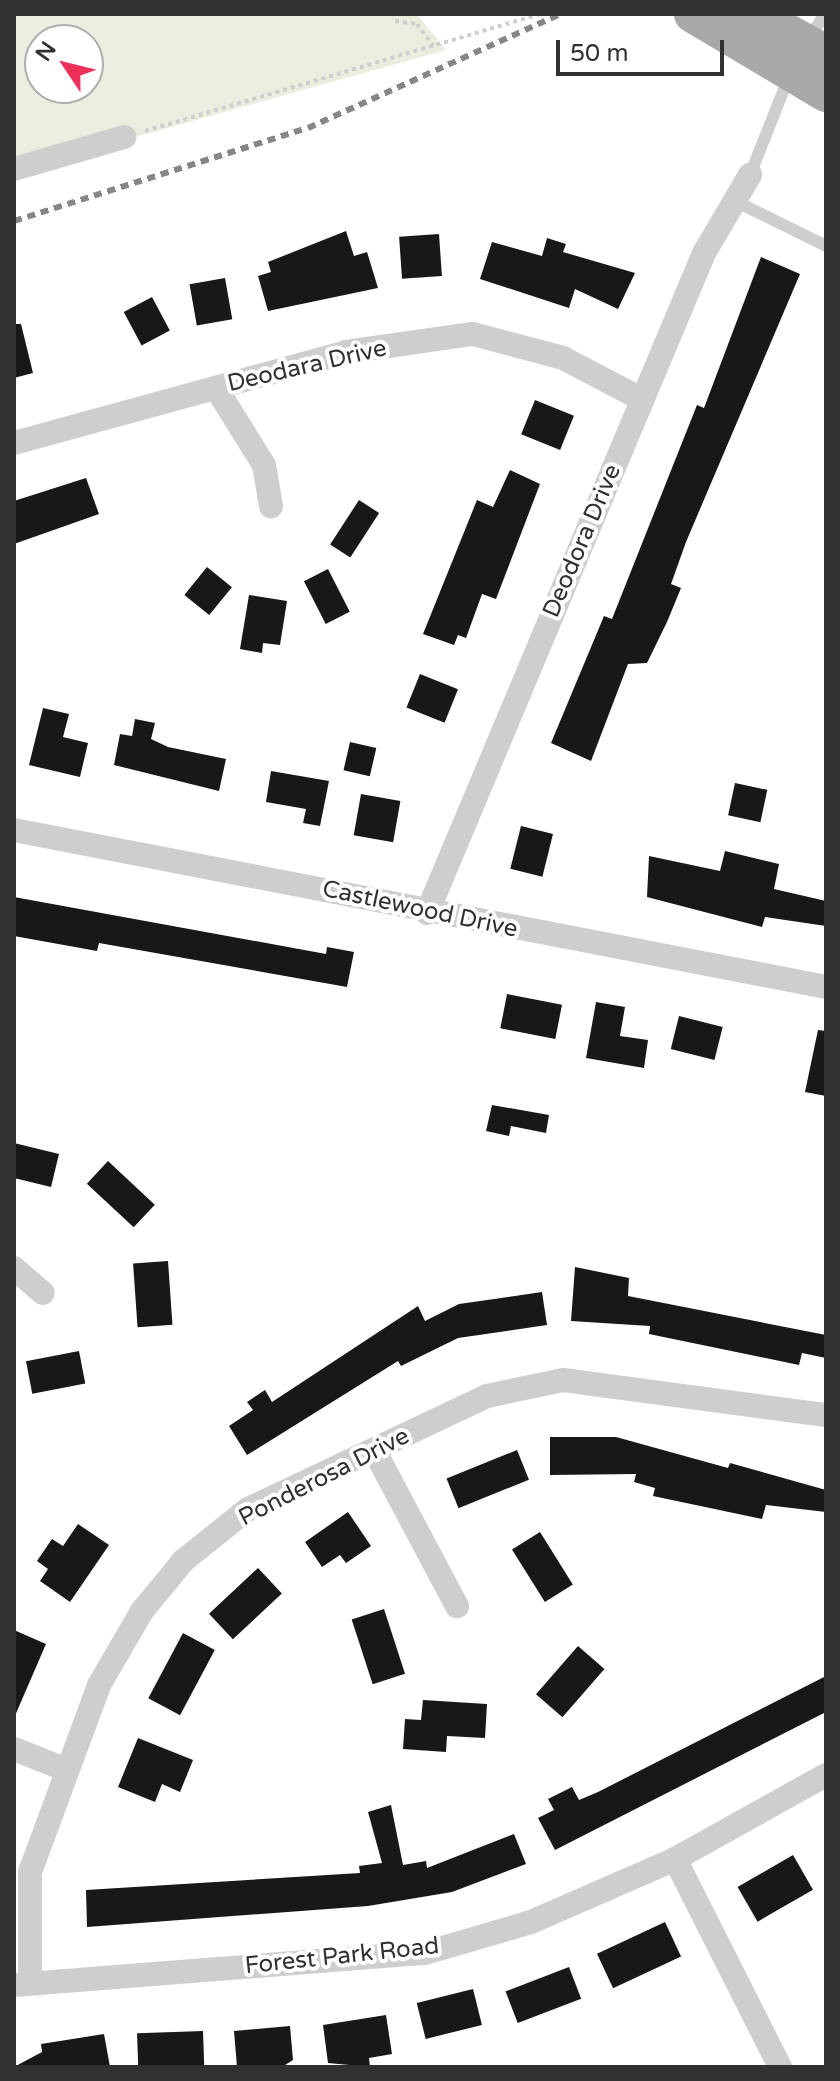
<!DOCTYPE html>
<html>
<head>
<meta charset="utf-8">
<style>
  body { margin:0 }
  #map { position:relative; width:840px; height:2081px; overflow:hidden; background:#fff; font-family:"Varela Round",sans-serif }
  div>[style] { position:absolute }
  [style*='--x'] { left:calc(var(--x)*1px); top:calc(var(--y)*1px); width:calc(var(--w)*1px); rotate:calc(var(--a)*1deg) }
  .green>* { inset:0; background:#eaeedf }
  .building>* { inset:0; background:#181818; transform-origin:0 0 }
  .path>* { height:4px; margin-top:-2px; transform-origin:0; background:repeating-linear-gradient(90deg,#cecece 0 4px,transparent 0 8px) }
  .lane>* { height:12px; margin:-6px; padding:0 6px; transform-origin:6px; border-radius:6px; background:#cecece }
  .street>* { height:24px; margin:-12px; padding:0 12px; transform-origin:12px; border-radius:12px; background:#cecece }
  .rail>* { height:6px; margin-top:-3px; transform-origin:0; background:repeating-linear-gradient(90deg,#868686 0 8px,transparent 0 14px) }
  .primary-bridge>* { height:38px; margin:-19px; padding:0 19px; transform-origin:19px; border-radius:19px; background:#a9a9a9 }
  span { translate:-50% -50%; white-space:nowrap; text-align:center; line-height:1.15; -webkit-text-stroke:8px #fff; paint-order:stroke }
  .street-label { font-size:24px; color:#313131 }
  .frame { position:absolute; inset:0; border:16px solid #313131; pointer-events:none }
  .north { position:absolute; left:24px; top:24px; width:80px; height:80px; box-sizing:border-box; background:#fff; border:2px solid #adadad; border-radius:50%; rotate:305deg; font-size:22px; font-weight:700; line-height:32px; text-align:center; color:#313131 }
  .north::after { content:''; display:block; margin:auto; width:28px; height:36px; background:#ec305a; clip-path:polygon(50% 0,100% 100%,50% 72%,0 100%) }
  .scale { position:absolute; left:556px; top:40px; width:168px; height:36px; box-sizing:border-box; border:4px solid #313131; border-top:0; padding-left:10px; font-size:24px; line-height:28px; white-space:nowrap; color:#313131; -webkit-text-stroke:6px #fff; paint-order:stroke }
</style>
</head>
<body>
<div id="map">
  <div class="green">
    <div style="clip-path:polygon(evenodd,14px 14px,417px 14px,446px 50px,14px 171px,14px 14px,40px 40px,88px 40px,88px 88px,40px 88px,40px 40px)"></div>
  </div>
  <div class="building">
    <div style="clip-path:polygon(346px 231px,354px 256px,367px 252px,378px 288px,268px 311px,258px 276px,271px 272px,268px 262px)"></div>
    <div style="left:439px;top:234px;width:42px;height:40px;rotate:86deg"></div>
    <div style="clip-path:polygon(547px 238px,566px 244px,563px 252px,635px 273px,618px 309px,575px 289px,569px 308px,480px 279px,492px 242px,542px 256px)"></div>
    <div style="clip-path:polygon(761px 257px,800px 274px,686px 542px,671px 584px,681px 588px,667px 622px,647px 663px,628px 664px,591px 761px,551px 743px,604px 616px,612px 619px,697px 405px,704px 408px)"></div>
    <div style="left:225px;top:278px;width:42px;height:36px;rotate:80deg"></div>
    <div style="left:152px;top:297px;width:38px;height:32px;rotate:62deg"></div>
    <div style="clip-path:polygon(14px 324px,21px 324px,33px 373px,14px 378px)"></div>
    <div style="left:535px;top:400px;width:42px;height:37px;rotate:22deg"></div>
    <div style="clip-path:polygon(510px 470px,540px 484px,496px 599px,482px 594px,466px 638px,458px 635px,454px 645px,423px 634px,477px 500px,493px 507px)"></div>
    <div style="clip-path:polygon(86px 478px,99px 514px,14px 544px,14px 501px)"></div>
    <div style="left:359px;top:500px;width:24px;height:53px;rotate:33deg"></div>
    <div style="left:207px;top:567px;width:32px;height:36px;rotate:39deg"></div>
    <div style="left:328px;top:569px;width:48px;height:27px;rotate:63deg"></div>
    <div style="clip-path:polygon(249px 595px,287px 601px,280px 645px,263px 643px,262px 653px,240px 649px)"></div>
    <div style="left:420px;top:674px;width:41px;height:36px;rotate:22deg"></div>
    <div style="clip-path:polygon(43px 708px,69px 714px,63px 737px,88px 743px,80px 777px,29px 765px)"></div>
    <div style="clip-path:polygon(135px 719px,155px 723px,151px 739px,168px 747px,226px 759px,219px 791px,114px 765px,120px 734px,132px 736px)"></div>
    <div style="left:350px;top:742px;width:27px;height:29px;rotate:13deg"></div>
    <div style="clip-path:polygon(271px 771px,329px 781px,320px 826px,303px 823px,306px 809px,266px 802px)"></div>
    <div style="left:735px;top:783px;width:33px;height:33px;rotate:12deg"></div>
    <div style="left:361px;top:794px;width:40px;height:42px;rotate:10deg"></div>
    <div style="left:521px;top:826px;width:33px;height:44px;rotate:14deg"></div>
    <div style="clip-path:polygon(725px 851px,779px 864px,774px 889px,826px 901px,826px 926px,765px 917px,762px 927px,647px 897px,649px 856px,720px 871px)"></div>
    <div style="clip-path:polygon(14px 897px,326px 954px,327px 947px,354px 952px,347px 987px,99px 943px,97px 951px,14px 936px)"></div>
    <div style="left:507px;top:994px;width:56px;height:35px;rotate:11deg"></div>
    <div style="clip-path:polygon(596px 1002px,625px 1007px,620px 1036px,648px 1040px,644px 1068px,586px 1058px)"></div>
    <div style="left:679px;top:1016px;width:45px;height:34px;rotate:14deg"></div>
    <div style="clip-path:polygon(818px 1030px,826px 1031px,826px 1096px,805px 1092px)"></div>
    <div style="clip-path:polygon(492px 1105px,549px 1115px,546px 1133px,511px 1126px,509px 1136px,486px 1131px)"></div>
    <div style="clip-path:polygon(14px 1143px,59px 1154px,51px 1187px,14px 1178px)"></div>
    <div style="left:108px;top:1161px;width:64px;height:31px;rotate:43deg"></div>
    <div style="left:168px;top:1261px;width:64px;height:35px;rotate:86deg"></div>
    <div style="clip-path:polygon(575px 1267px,629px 1278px,628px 1296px,826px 1335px,826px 1358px,802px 1353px,799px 1365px,649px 1334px,650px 1326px,571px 1321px)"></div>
    <div style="clip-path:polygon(542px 1292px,547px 1325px,458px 1338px,401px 1366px,398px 1361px,247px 1455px,229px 1426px,253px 1410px,247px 1402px,265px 1390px,272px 1402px,418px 1306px,425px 1321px,459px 1304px)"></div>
    <div style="left:79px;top:1351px;width:33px;height:54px;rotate:79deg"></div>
    <div style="clip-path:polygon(550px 1437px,616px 1437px,728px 1468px,730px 1463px,826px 1490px,826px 1512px,766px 1505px,762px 1519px,653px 1496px,655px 1488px,634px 1482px,636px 1474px,550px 1475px)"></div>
    <div style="left:517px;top:1450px;width:32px;height:76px;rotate:68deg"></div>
    <div style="clip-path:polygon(348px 1512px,371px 1546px,346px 1563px,340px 1555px,322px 1567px,305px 1542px)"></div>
    <div style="clip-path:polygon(78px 1524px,109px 1545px,70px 1602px,40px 1581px,48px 1569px,37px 1561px,52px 1539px,63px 1546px)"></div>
    <div style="left:540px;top:1532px;width:62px;height:33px;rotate:58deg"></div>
    <div style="left:258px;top:1568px;width:35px;height:67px;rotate:47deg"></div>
    <div style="left:384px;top:1609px;width:68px;height:34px;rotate:72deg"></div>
    <div style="clip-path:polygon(14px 1630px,46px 1644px,14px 1718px)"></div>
    <div style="left:183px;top:1633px;width:36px;height:74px;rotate:28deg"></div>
    <div style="left:578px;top:1646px;width:35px;height:64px;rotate:41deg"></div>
    <div style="clip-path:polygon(826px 1676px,826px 1712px,555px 1850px,538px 1818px,554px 1810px,548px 1799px,572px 1787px,579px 1800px,598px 1792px)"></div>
    <div style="clip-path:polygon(423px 1700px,487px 1704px,485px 1738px,447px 1736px,446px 1752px,403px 1749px,405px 1719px,421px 1720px)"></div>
    <div style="clip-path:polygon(138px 1738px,193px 1760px,180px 1792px,162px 1784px,155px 1802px,118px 1787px)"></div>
    <div style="clip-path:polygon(391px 1805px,403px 1865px,426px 1861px,427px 1868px,514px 1834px,526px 1864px,452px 1892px,368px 1906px,87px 1927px,86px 1890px,360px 1873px,359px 1866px,382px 1863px,368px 1812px)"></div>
    <div style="left:793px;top:1855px;width:40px;height:64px;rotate:60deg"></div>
    <div style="left:665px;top:1922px;width:38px;height:75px;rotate:65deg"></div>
    <div style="left:569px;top:1967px;width:34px;height:68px;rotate:69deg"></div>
    <div style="left:473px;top:1989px;width:37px;height:58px;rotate:76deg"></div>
    <div style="clip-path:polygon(386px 2015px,392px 2054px,369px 2058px,370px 2067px,328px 2063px,323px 2025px)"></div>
    <div style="clip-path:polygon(290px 2026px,293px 2060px,282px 2067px,237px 2067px,234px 2031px)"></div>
    <div style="left:203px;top:2031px;width:36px;height:66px;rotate:88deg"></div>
    <div style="clip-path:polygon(104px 2034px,110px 2067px,14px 2067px,42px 2052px,41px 2044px)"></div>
  </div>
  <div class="path">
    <div style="--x:395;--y:21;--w:22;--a:8"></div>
    <div style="--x:417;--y:24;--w:27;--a:54"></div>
    <div style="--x:145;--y:131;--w:412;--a:-16.5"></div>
  </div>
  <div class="lane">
    <div style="--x:807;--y:41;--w:32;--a:-56"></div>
    <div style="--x:750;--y:175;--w:109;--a:-68.4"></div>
    <div style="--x:735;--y:201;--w:102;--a:26.3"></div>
  </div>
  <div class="street">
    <div style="--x:14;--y:169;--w:115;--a:-16.2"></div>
    <div style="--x:216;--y:388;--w:91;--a:58.1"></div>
    <div style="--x:264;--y:465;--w:42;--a:80.3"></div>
    <div style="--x:14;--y:443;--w:344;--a:-15.3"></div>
    <div style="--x:346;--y:352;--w:128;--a:-8.1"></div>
    <div style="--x:473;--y:334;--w:93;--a:14.9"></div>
    <div style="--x:563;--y:358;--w:88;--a:27.7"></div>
    <div style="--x:14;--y:830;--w:827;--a:10.94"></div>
    <div style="--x:427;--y:913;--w:716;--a:-67.23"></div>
    <div style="--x:704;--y:253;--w:91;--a:-59.5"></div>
    <div style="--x:14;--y:1268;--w:38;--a:41"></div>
    <div style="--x:374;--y:1450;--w:177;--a:62"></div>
    <div style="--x:14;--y:1749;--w:57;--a:21.6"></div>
    <div style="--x:675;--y:1859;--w:233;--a:63.2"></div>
    <div style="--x:30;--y:1979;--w:107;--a:-90"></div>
    <div style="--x:30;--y:1872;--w:199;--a:-69.7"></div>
    <div style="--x:99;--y:1685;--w:86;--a:-59.8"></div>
    <div style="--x:142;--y:1611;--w:65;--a:-50.6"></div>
    <div style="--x:183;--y:1561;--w:83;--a:-38.7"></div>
    <div style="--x:248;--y:1509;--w:264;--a:-25.3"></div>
    <div style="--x:487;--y:1396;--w:78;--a:-11.9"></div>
    <div style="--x:563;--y:1380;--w:265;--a:7.6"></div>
    <div style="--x:14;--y:1985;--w:412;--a:-4.5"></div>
    <div style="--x:425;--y:1953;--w:110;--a:-16.3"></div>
    <div style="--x:531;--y:1922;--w:157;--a:-23.6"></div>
    <div style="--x:675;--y:1859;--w:173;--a:-29.1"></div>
  </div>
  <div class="rail">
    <div style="--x:14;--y:221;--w:308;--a:-17.6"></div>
    <div style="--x:308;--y:128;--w:277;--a:-24.3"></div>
  </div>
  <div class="primary-bridge">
    <div style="--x:693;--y:14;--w:155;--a:30.7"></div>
    <div style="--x:753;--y:14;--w:83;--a:28.7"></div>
  </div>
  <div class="street-label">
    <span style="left:307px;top:366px;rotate:-13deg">Deodara Drive</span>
    <span style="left:582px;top:541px;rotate:-67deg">Deodora Drive</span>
    <span style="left:420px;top:909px;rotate:12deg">Castlewood Drive</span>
    <span style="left:324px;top:1477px;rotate:-27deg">Ponderosa Drive</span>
    <span style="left:342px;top:1956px;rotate:-6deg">Forest Park Road</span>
  </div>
  <div class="frame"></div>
  <div class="north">N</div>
  <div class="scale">50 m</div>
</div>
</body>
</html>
